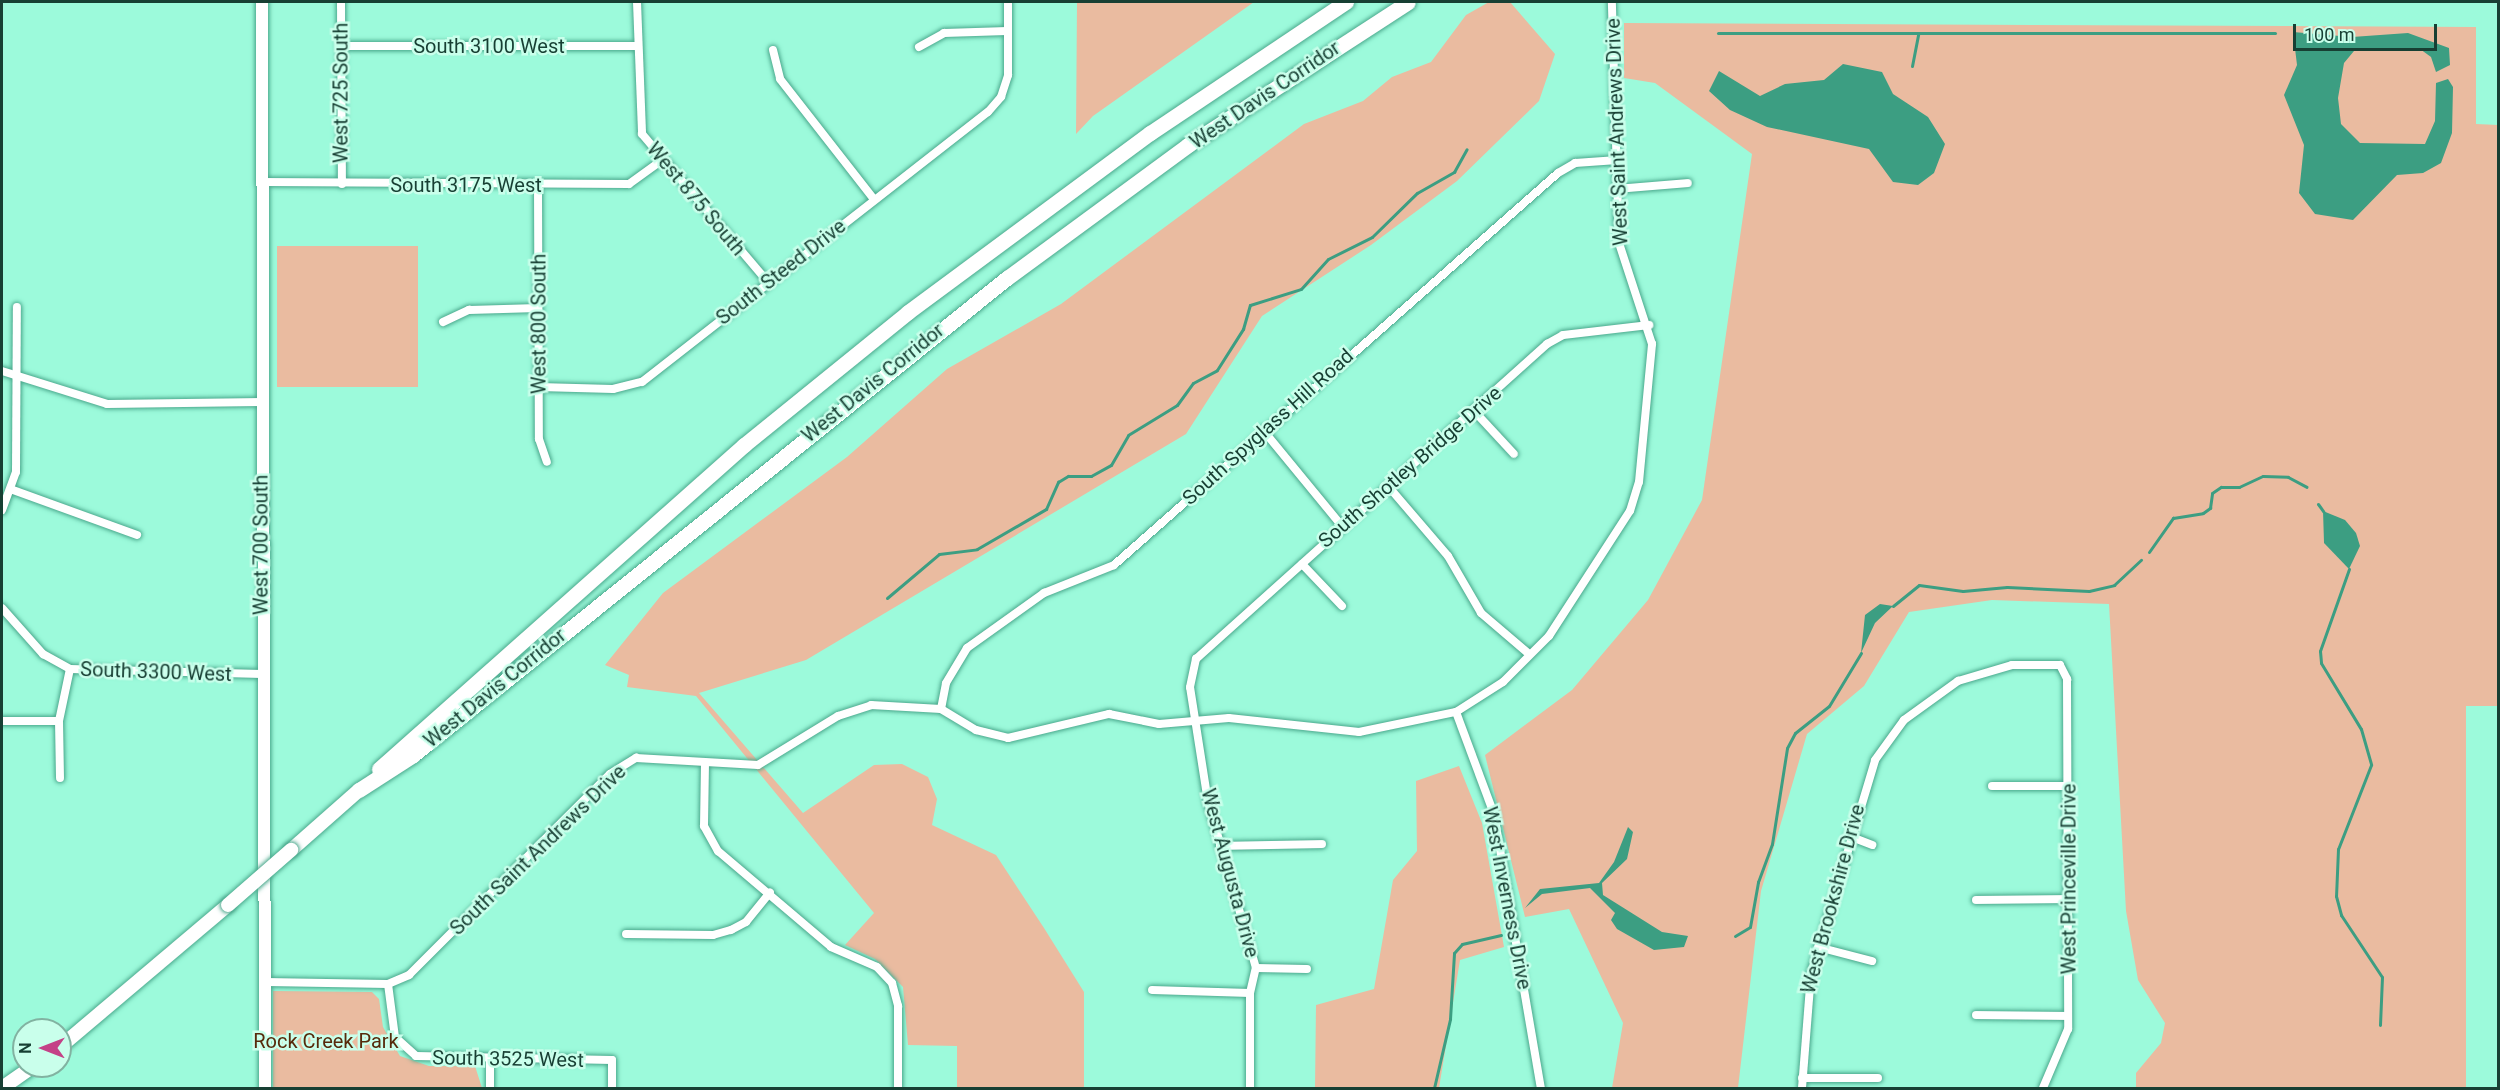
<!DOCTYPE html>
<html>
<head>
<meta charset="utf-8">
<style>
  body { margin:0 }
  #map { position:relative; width:2500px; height:1090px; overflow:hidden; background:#9cfadb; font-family:Roboto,sans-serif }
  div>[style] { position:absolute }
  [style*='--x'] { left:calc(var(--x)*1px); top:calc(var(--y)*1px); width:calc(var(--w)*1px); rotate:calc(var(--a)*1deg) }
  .green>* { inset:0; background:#eabba0; transform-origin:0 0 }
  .water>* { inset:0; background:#3c9e82 }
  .stream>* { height:3px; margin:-1.5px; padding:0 1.5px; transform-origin:1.5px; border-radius:1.5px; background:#3c9e82 }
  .roads { filter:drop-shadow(0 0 2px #4aa88c) drop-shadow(0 0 2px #4aa88c) }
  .street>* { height:8px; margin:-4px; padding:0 4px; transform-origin:4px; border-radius:4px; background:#fff }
  .secondary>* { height:12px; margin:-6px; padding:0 6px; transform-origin:6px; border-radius:6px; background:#fff }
  .primary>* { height:14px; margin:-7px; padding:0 7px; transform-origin:7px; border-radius:7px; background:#fff }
  .highway>* { height:15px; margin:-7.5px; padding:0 7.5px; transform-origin:7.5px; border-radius:7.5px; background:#fff }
  .bridges { filter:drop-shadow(0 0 2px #4aa88c) drop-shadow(0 0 2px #4aa88c) }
  .primary-bridge>* { height:14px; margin:-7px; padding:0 7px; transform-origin:7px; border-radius:7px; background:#fff }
  span { translate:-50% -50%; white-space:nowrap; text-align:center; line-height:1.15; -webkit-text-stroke:5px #c9ffeb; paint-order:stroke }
  .street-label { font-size:20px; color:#173f33 }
  .park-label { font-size:20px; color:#572a0b }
  .frame { position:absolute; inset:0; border:3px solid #173f33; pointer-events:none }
  .north { position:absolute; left:12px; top:1018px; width:60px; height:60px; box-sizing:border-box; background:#c9ffeb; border:2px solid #82b2a1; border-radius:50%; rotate:270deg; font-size:16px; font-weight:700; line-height:24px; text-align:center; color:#173f33 }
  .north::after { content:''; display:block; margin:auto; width:21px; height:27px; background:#c44187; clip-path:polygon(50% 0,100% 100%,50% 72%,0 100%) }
  .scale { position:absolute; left:2293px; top:24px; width:144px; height:27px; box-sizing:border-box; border:3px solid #173f33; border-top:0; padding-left:8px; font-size:18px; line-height:21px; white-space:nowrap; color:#173f33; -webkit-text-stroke:4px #c9ffeb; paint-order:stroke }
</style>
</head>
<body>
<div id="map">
  <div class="green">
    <div style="clip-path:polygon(1077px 2px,1254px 2px,1093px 116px,1076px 134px)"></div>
    <div style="clip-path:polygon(1489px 2px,1510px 2px,1555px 54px,1539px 101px,1457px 181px,1371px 245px,1262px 316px,1186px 434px,806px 660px,699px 693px,803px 813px,874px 765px,902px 764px,928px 777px,937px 799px,932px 825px,996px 855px,1044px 928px,1084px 992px,1084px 1088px,957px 1088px,957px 1046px,908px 1045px,903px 987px,875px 959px,845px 945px,874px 913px,696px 696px,627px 687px,629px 675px,605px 665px,663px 593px,847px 457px,947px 369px,1061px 304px,1304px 124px,1363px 101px,1392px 77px,1431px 62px,1466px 15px)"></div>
    <div style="clip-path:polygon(1624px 23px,2476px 27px,2476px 124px,2498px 125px,2498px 706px,2466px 706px,2466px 1088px,2136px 1088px,2136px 1073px,2161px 1043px,2165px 1023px,2138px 980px,2126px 911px,2109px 604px,1992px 600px,1909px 612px,1864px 686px,1807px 734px,1761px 891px,1738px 1088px,1612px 1088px,1623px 1023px,1569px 909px,1525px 917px,1485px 755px,1572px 690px,1648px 600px,1702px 500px,1752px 154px,1655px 83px,1624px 78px)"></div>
    <div style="left:277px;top:246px;width:141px;height:141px"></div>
    <div style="clip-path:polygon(1459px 766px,1482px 823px,1504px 947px,1460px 960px,1439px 1088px,1315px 1088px,1316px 1005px,1374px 989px,1393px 880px,1417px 851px,1416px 781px)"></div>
    <div style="clip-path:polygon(273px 991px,372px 992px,379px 999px,383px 1027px,400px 1056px,429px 1066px,475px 1066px,482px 1088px,273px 1088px)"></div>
  </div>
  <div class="water">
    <div style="clip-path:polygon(2293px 32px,2352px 37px,2408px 33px,2449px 48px,2450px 65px,2436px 72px,2431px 57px,2420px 49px,2354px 51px,2344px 63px,2338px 98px,2341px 124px,2360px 143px,2425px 144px,2435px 121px,2436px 83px,2448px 79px,2453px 87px,2452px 133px,2441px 163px,2423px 173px,2397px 175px,2353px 220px,2315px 214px,2299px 193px,2304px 145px,2284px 95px,2297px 65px)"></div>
    <div style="clip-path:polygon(1843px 64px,1882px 72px,1893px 94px,1928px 117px,1945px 144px,1934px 173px,1918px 185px,1893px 182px,1869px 149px,1767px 127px,1730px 110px,1709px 91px,1719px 71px,1760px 96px,1785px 84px,1824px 80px)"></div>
    <div style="clip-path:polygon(2323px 511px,2345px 520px,2356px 533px,2360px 546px,2349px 569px,2324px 543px)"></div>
    <div style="clip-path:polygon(1880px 604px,1893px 606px,1875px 623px,1861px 653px,1865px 615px)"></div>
    <div style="clip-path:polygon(1628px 827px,1633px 832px,1627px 859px,1602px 883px,1603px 895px,1662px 932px,1688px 936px,1684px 947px,1654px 950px,1617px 929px,1611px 920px,1615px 913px,1590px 888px,1542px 894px,1525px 908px,1540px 889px,1599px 883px,1614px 862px)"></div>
  </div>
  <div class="stream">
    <div style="--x:1718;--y:33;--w:557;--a:0"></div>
    <div style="--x:1912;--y:66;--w:33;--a:-79"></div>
    <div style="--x:2318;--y:504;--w:9;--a:54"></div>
    <div style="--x:2149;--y:552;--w:42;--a:-54.8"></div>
    <div style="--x:2173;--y:518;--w:30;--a:-9"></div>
    <div style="--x:2203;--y:513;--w:9;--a:-36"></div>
    <div style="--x:2210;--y:508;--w:15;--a:-82"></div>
    <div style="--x:2212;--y:493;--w:11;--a:-34"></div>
    <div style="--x:2221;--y:487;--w:18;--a:0"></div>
    <div style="--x:2239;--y:487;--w:26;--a:-25"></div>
    <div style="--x:2263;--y:476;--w:25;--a:2"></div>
    <div style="--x:2288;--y:477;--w:21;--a:28"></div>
    <div style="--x:2349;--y:569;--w:87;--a:109.5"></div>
    <div style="--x:2320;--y:651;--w:12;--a:85"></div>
    <div style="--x:2321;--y:663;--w:77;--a:58.8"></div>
    <div style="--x:2361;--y:729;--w:37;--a:74"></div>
    <div style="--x:2371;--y:765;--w:90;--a:111.4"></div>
    <div style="--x:2338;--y:849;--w:47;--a:92.4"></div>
    <div style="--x:2336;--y:896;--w:20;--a:75"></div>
    <div style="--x:2341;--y:915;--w:74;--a:56.5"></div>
    <div style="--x:2382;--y:977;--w:48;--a:92.4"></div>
    <div style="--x:887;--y:598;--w:68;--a:-40.2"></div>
    <div style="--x:939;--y:554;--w:38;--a:-7"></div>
    <div style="--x:977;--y:549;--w:80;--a:-30.1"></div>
    <div style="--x:1046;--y:509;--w:30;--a:-66"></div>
    <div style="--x:1058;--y:482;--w:12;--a:-31"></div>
    <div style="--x:1068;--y:476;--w:23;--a:0"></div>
    <div style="--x:1091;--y:476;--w:23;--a:-29"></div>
    <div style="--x:1111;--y:465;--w:34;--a:-60"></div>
    <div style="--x:1128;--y:435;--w:57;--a:-31.5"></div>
    <div style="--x:1177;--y:405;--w:27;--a:-54"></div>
    <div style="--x:1193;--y:383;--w:27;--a:-28"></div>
    <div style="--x:1217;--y:370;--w:49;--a:-57.6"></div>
    <div style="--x:1243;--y:329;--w:25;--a:-74"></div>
    <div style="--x:1250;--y:305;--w:53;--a:-17.4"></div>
    <div style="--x:1301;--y:289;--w:40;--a:-48"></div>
    <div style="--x:1328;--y:259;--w:49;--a:-26.6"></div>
    <div style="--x:1372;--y:237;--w:63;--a:-44.4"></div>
    <div style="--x:1417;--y:193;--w:43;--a:-29.6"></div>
    <div style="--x:1454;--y:172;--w:26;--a:-61"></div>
    <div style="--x:1893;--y:606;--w:33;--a:-39"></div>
    <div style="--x:1919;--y:585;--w:44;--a:7.8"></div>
    <div style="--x:1963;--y:591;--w:44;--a:-5.2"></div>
    <div style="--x:2007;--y:587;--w:82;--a:2.8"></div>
    <div style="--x:2089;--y:591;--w:26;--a:-13"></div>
    <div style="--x:2114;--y:585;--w:37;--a:-43"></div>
    <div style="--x:1735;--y:936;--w:17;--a:-31"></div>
    <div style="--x:1750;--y:927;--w:46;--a:-79.9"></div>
    <div style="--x:1758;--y:882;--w:40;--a:-69.8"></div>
    <div style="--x:1772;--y:844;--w:97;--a:-81.1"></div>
    <div style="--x:1787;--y:748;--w:17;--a:-62"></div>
    <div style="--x:1795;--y:733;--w:43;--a:-38.5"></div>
    <div style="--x:1829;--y:706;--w:62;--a:-58.9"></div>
    <div style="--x:1434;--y:1088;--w:71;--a:-76.9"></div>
    <div style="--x:1450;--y:1019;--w:66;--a:-86.5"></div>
    <div style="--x:1454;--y:953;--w:12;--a:-48"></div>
    <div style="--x:1462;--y:944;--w:40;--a:-13"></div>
  </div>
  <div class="roads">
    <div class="street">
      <div style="--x:341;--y:2;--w:182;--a:89.7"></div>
      <div style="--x:637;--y:2;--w:132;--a:87.8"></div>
      <div style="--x:642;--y:134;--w:194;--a:49.6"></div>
      <div style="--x:341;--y:46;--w:295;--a:0"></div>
      <div style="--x:919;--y:47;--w:29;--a:-29"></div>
      <div style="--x:944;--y:33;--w:63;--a:-1.8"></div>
      <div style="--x:773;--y:50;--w:30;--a:76"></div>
      <div style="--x:780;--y:79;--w:151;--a:52"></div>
      <div style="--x:262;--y:182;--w:367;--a:0.3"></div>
      <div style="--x:629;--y:184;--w:41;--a:-36"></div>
      <div style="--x:538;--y:185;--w:254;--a:89.8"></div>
      <div style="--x:539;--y:439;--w:24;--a:71"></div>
      <div style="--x:1617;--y:189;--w:71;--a:-4.8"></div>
      <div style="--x:443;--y:322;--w:29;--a:-25"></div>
      <div style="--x:469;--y:310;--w:69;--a:-1.7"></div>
      <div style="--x:2;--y:371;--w:110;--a:17.4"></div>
      <div style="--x:107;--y:404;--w:155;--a:-0.7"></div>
      <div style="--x:539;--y:387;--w:74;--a:1.5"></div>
      <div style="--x:613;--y:389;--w:30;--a:-14"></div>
      <div style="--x:642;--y:382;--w:439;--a:-38"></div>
      <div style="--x:988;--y:112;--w:20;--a:-49"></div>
      <div style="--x:1001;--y:97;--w:23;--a:-72"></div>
      <div style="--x:1008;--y:75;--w:73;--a:-90"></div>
      <div style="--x:1475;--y:412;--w:57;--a:47.1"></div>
      <div style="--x:1263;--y:430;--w:123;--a:50.6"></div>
      <div style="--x:1388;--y:486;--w:92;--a:49.4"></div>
      <div style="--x:1448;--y:556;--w:66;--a:59.9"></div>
      <div style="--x:1481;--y:613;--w:63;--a:40.5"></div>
      <div style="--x:13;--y:490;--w:132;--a:19.9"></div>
      <div style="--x:2;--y:510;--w:40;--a:-69.8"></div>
      <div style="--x:16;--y:472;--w:165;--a:-89.7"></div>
      <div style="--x:1302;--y:564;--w:58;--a:46.4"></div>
      <div style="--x:2;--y:608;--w:62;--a:48.3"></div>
      <div style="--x:43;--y:654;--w:31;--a:29"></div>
      <div style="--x:70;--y:669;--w:192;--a:1.5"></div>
      <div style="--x:941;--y:709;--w:26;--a:-79"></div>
      <div style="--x:946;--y:683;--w:41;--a:-59"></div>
      <div style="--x:967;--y:648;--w:95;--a:-35.5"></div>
      <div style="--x:1044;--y:593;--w:75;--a:-21.8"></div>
      <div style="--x:1114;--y:565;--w:592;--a:-41.44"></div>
      <div style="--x:1558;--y:173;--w:20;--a:-30"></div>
      <div style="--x:1575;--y:163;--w:39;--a:-4"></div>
      <div style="--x:1456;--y:712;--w:109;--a:69.6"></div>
      <div style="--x:1494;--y:814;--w:278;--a:80.3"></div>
      <div style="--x:2;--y:721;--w:57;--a:0"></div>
      <div style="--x:705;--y:763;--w:63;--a:90.9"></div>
      <div style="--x:704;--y:826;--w:29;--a:61"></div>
      <div style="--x:718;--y:851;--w:148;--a:40.3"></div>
      <div style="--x:831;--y:947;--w:50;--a:23.5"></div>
      <div style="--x:877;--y:967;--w:22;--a:47"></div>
      <div style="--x:892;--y:983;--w:24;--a:75"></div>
      <div style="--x:898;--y:1006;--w:82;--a:90"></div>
      <div style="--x:60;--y:778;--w:57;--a:-91"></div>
      <div style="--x:59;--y:721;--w:53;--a:-78.1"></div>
      <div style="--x:1992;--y:786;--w:77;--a:0"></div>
      <div style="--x:1849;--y:836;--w:25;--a:21"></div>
      <div style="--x:1220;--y:846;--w:102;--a:-1.1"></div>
      <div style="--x:1976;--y:900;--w:93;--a:-0.6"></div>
      <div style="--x:626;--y:934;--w:87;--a:0.7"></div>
      <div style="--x:713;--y:935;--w:19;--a:-16"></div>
      <div style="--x:731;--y:930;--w:17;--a:-28"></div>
      <div style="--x:746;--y:922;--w:38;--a:-51"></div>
      <div style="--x:1818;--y:947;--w:56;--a:14.5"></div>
      <div style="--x:1256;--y:968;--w:51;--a:1.1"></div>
      <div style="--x:266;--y:982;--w:122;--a:0.9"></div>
      <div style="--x:388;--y:984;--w:23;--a:-23"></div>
      <div style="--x:409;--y:975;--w:284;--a:-45"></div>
      <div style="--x:610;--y:774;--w:31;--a:-32"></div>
      <div style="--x:636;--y:758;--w:122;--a:3.3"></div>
      <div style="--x:758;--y:765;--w:94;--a:-31.5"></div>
      <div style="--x:838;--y:716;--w:35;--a:-18"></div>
      <div style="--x:871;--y:705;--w:70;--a:3.3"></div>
      <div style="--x:941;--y:709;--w:41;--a:31"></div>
      <div style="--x:976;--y:730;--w:33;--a:14"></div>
      <div style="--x:1008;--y:738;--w:104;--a:-13.4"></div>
      <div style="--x:1109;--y:714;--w:51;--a:11.3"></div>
      <div style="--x:1159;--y:724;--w:70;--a:-4.9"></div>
      <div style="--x:1229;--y:718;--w:131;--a:6.1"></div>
      <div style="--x:1359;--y:732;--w:99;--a:-11.7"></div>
      <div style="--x:1456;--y:712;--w:56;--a:-32.6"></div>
      <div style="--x:1503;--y:682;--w:65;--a:-45"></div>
      <div style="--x:1549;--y:636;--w:149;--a:-57.1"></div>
      <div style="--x:1630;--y:511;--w:30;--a:-73"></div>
      <div style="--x:1639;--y:482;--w:139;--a:-84.6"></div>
      <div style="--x:1652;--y:344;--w:106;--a:-108.1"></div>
      <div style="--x:1619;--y:243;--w:241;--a:-91.7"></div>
      <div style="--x:388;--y:984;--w:53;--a:82.5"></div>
      <div style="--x:395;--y:1037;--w:28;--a:42"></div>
      <div style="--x:416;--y:1056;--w:196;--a:1.2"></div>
      <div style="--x:612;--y:1060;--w:28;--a:90"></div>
      <div style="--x:1152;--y:990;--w:98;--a:1.8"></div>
      <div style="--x:1976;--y:1015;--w:92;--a:0.6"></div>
      <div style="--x:490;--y:1060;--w:28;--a:90"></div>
      <div style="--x:1802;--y:1078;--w:76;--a:0"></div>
      <div style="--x:1250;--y:1088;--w:95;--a:-90"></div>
      <div style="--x:1250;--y:993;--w:26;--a:-77"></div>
      <div style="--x:1256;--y:968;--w:173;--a:-106.1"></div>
      <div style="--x:1208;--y:802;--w:116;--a:-98.9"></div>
      <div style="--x:1190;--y:687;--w:29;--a:-78"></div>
      <div style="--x:1196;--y:659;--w:472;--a:-41.9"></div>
      <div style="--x:1547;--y:344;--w:18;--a:-29"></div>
      <div style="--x:1563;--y:335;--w:87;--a:-6.6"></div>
      <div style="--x:1802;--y:1088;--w:114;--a:-85.5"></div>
      <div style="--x:1811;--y:974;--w:223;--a:-73.3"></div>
      <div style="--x:1875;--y:760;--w:49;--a:-54.1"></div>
      <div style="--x:1904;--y:720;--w:67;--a:-35.8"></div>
      <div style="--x:1958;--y:681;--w:56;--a:-16.5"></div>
      <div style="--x:2012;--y:665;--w:48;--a:0"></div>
      <div style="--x:2060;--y:665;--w:16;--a:63"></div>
      <div style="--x:2067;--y:679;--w:350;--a:89.8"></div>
      <div style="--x:2068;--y:1029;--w:64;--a:113"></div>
    </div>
    <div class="secondary">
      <div style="--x:262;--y:2;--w:1086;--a:89.84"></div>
    </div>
    <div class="primary">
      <div style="--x:291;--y:850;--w:91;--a:-41.4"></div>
      <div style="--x:60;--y:1047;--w:220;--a:-40.2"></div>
      <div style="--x:2;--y:1088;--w:39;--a:-35"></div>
    </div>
    <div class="highway">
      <div style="--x:379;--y:769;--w:488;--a:-41.6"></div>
      <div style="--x:744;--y:445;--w:211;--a:-39"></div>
      <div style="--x:908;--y:312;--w:301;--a:-36.5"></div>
      <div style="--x:1150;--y:133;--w:236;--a:-33.8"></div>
      <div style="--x:359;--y:790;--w:64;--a:-32.9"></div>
      <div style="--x:413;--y:755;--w:762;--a:-38.77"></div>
      <div style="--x:1007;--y:278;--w:225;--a:-36.3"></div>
      <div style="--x:1188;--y:145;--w:262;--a:-33"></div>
    </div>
  </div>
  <div class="bridges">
    <div class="primary-bridge">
      <div style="--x:228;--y:905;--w:84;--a:-41.1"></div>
    </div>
  </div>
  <div class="street-label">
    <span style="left:489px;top:46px">South 3100 West</span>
    <span style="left:341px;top:93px;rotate:-90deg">West 725 South</span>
    <span style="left:1265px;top:95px;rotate:-34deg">West Davis Corridor</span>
    <span style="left:1617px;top:132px;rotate:-92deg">West Saint Andrews Drive</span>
    <span style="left:466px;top:185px">South 3175 West</span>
    <span style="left:696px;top:199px;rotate:50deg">West 875 South</span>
    <span style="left:781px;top:272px;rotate:-38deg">South Steed Drive</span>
    <span style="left:539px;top:324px;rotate:-90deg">West 800 South</span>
    <span style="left:873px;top:383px;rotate:-39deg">West Davis Corridor</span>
    <span style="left:1268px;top:427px;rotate:-42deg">South Spyglass Hill Road</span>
    <span style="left:1410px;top:467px;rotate:-41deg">South Shotley Bridge Drive</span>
    <span style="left:261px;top:545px;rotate:-90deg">West 700 South</span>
    <span style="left:156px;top:672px;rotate:2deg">South 3300 West</span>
    <span style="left:495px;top:688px;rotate:-39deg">West Davis Corridor</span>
    <span style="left:538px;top:850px;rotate:-44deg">South Saint Andrews Drive</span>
    <span style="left:1230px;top:873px;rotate:75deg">West Augusta Drive</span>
    <span style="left:2069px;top:879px;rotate:-90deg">West Princeville Drive</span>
    <span style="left:1507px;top:898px;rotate:79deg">West Inverness Drive</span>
    <span style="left:1833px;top:899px;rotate:-75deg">West Brookshire Drive</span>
    <span style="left:508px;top:1059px;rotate:1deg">South 3525 West</span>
  </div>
  <div class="park-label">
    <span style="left:326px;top:1041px">Rock Creek Park</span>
  </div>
  <div class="frame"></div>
  <div class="north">N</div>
  <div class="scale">100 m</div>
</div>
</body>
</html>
